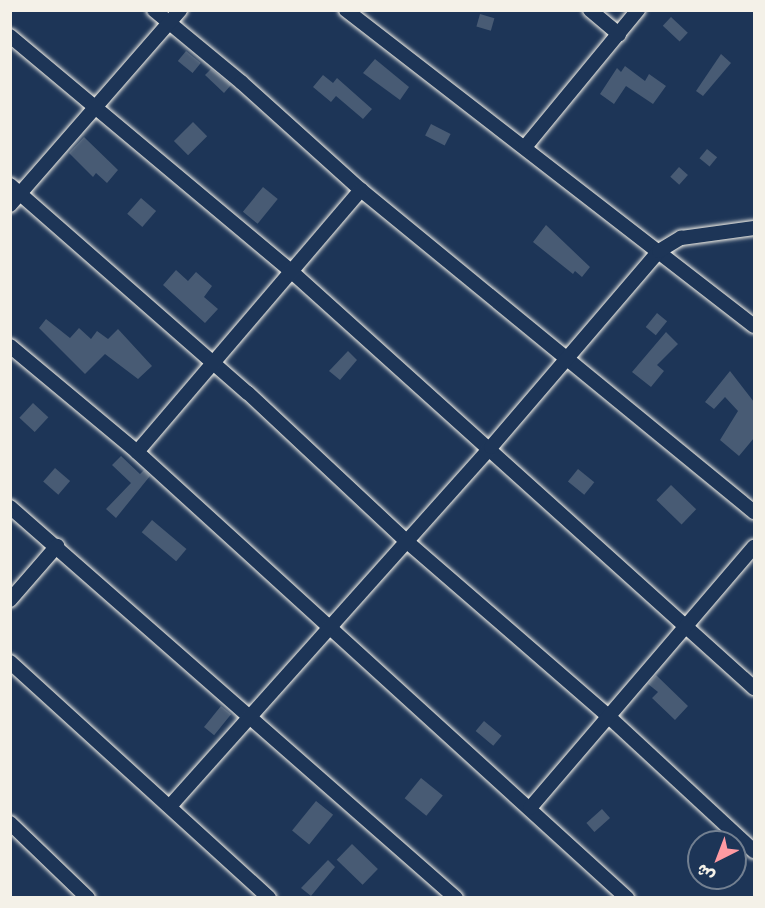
<!DOCTYPE html>
<html>
<head>
<meta charset="utf-8">
<style>
  body { margin:0 }
  #map { position:relative; width:765px; height:908px; overflow:hidden; background:#1d3557; font-family:Mynerve,"Playpen Sans Arabic",sans-serif }
  div>[style] { position:absolute }
  [style*='--x'] { left:calc(var(--x)*1px); top:calc(var(--y)*1px); width:calc(var(--w)*1px); rotate:calc(var(--a)*1deg) }
  .building>* { inset:0; background:#485b74; transform-origin:0 0 }
  .roads { filter:drop-shadow(0 0 2px #f4f1e8) drop-shadow(0 0 2px #f4f1e8) }
  .street>* { height:14px; margin:-7px; padding:0 7px; transform-origin:7px; border-radius:7px; background:#1d3557 }
  span { translate:-50% -50%; white-space:nowrap; text-align:center; line-height:1.15; -webkit-text-stroke:4.5px #1d3557; paint-order:stroke }
  .frame { position:absolute; inset:0; border:12px solid #f4f1e8; pointer-events:none }
  .north { position:absolute; left:687px; top:830px; width:60px; height:60px; box-sizing:border-box; background:#1d3557; border:2px solid #738091; border-radius:50%; rotate:222deg; font-size:16px; font-weight:700; line-height:24px; text-align:center; color:#f4f1e8 }
  .north::after { content:''; display:block; margin:auto; width:21px; height:27px; background:#ff9aa2; clip-path:polygon(50% 0,100% 100%,50% 72%,0 100%) }
</style>
</head>
<body>
<div id="map">
  <div class="building">
    <div style="left:480px;top:14px;width:15px;height:13px;rotate:16deg"></div>
    <div style="left:671px;top:17px;width:23px;height:12px;rotate:43deg"></div>
    <div style="left:186px;top:51px;width:19px;height:13px;rotate:39deg"></div>
    <div style="clip-path:polygon(721px 54px,731px 63px,703px 96px,696px 91px)"></div>
    <div style="clip-path:polygon(375px 59px,409px 87px,400px 100px,363px 73px)"></div>
    <div style="clip-path:polygon(625px 66px,645px 81px,649px 74px,666px 86px,653px 104px,626px 86px,614px 104px,600px 94px,617px 68px,621px 72px)"></div>
    <div style="clip-path:polygon(211px 69px,231px 85px,224px 93px,205px 75px)"></div>
    <div style="clip-path:polygon(323px 75px,333px 83px,337px 78px,372px 109px,363px 119px,336px 96px,331px 102px,313px 87px)"></div>
    <div style="left:193px;top:122px;width:20px;height:27px;rotate:45deg"></div>
    <div style="left:431px;top:124px;width:22px;height:13px;rotate:27deg"></div>
    <div style="clip-path:polygon(84px 137px,118px 170px,107px 183px,96px 173px,93px 177px,69px 153px)"></div>
    <div style="left:707px;top:149px;width:13px;height:12px;rotate:39deg"></div>
    <div style="left:679px;top:167px;width:12px;height:13px;rotate:42deg"></div>
    <div style="left:263px;top:187px;width:19px;height:32px;rotate:39deg"></div>
    <div style="left:141px;top:198px;width:20px;height:21px;rotate:41deg"></div>
    <div style="clip-path:polygon(546px 225px,590px 267px,582px 277px,575px 271px,573px 274px,533px 242px)"></div>
    <div style="clip-path:polygon(176px 270px,188px 281px,196px 272px,212px 286px,204px 297px,218px 309px,205px 323px,163px 285px)"></div>
    <div style="left:657px;top:313px;width:13px;height:18px;rotate:39deg"></div>
    <div style="clip-path:polygon(46px 319px,70px 338px,79px 328px,91px 339px,97px 331px,108px 339px,118px 329px,152px 366px,138px 379px,105px 354px,85px 374px,39px 328px)"></div>
    <div style="clip-path:polygon(666px 332px,678px 344px,657px 365px,664px 371px,651px 387px,632px 372px)"></div>
    <div style="clip-path:polygon(348px 351px,357px 360px,340px 380px,329px 371px)"></div>
    <div style="clip-path:polygon(730px 371px,754px 402px,754px 438px,739px 456px,720px 440px,738px 411px,725px 397px,714px 409px,705px 402px)"></div>
    <div style="left:33px;top:403px;width:21px;height:20px;rotate:43deg"></div>
    <div style="clip-path:polygon(121px 456px,140px 474px,144px 470px,150px 476px,116px 518px,106px 509px,131px 483px,112px 465px)"></div>
    <div style="left:55px;top:468px;width:20px;height:18px;rotate:41deg"></div>
    <div style="left:578px;top:469px;width:21px;height:16px;rotate:39deg"></div>
    <div style="left:671px;top:485px;width:35px;height:21px;rotate:44deg"></div>
    <div style="left:152px;top:520px;width:45px;height:16px;rotate:40deg"></div>
    <div style="clip-path:polygon(656px 675px,688px 706px,675px 720px,652px 698px,658px 692px,648px 684px)"></div>
    <div style="left:221px;top:706px;width:13px;height:27px;rotate:39deg"></div>
    <div style="left:484px;top:721px;width:23px;height:13px;rotate:40deg"></div>
    <div style="left:421px;top:778px;width:28px;height:26px;rotate:39deg"></div>
    <div style="left:316px;top:801px;width:22px;height:38px;rotate:39deg"></div>
    <div style="left:602px;top:809px;width:12px;height:21px;rotate:48deg"></div>
    <div style="left:352px;top:844px;width:36px;height:22px;rotate:44deg"></div>
    <div style="clip-path:polygon(328px 860px,335px 867px,311px 896px,301px 888px)"></div>
  </div>
  <div class="roads">
    <div class="street">
      <div style="--x:154;--y:10;--w:113;--a:39.6"></div>
      <div style="--x:241;--y:82;--w:161;--a:42"></div>
      <div style="--x:361;--y:190;--w:508;--a:39.33"></div>
      <div style="--x:346;--y:10;--w:516;--a:37.76"></div>
      <div style="--x:590;--y:10;--w:38;--a:40"></div>
      <div style="--x:10;--y:36;--w:368;--a:39.9"></div>
      <div style="--x:292;--y:272;--w:622;--a:42"></div>
      <div style="--x:525;--y:147;--w:178;--a:-50.5"></div>
      <div style="--x:10;--y:185;--w:316;--a:41.2"></div>
      <div style="--x:248;--y:393;--w:215;--a:43.1"></div>
      <div style="--x:405;--y:540;--w:269;--a:40.9"></div>
      <div style="--x:608;--y:716;--w:199;--a:42.8"></div>
      <div style="--x:10;--y:205;--w:259;--a:-48.9"></div>
      <div style="--x:10;--y:346;--w:165;--a:39.8"></div>
      <div style="--x:137;--y:452;--w:663;--a:42.31"></div>
      <div style="--x:137;--y:452;--w:345;--a:-49.5"></div>
      <div style="--x:10;--y:507;--w:593;--a:41.24"></div>
      <div style="--x:10;--y:600;--w:72;--a:-49"></div>
      <div style="--x:10;--y:662;--w:350;--a:42.3"></div>
      <div style="--x:171;--y:805;--w:480;--a:-48.2"></div>
      <div style="--x:491;--y:447;--w:258;--a:-49.4"></div>
      <div style="--x:659;--y:251;--w:26;--a:-31"></div>
      <div style="--x:681;--y:238;--w:74;--a:-7.8"></div>
      <div style="--x:530;--y:808;--w:344;--a:-49.4"></div>
      <div style="--x:10;--y:823;--w:108;--a:43.9"></div>
    </div>
  </div>
  <div class="frame"></div>
  <div class="north">ش</div>
</div>
</body>
</html>
